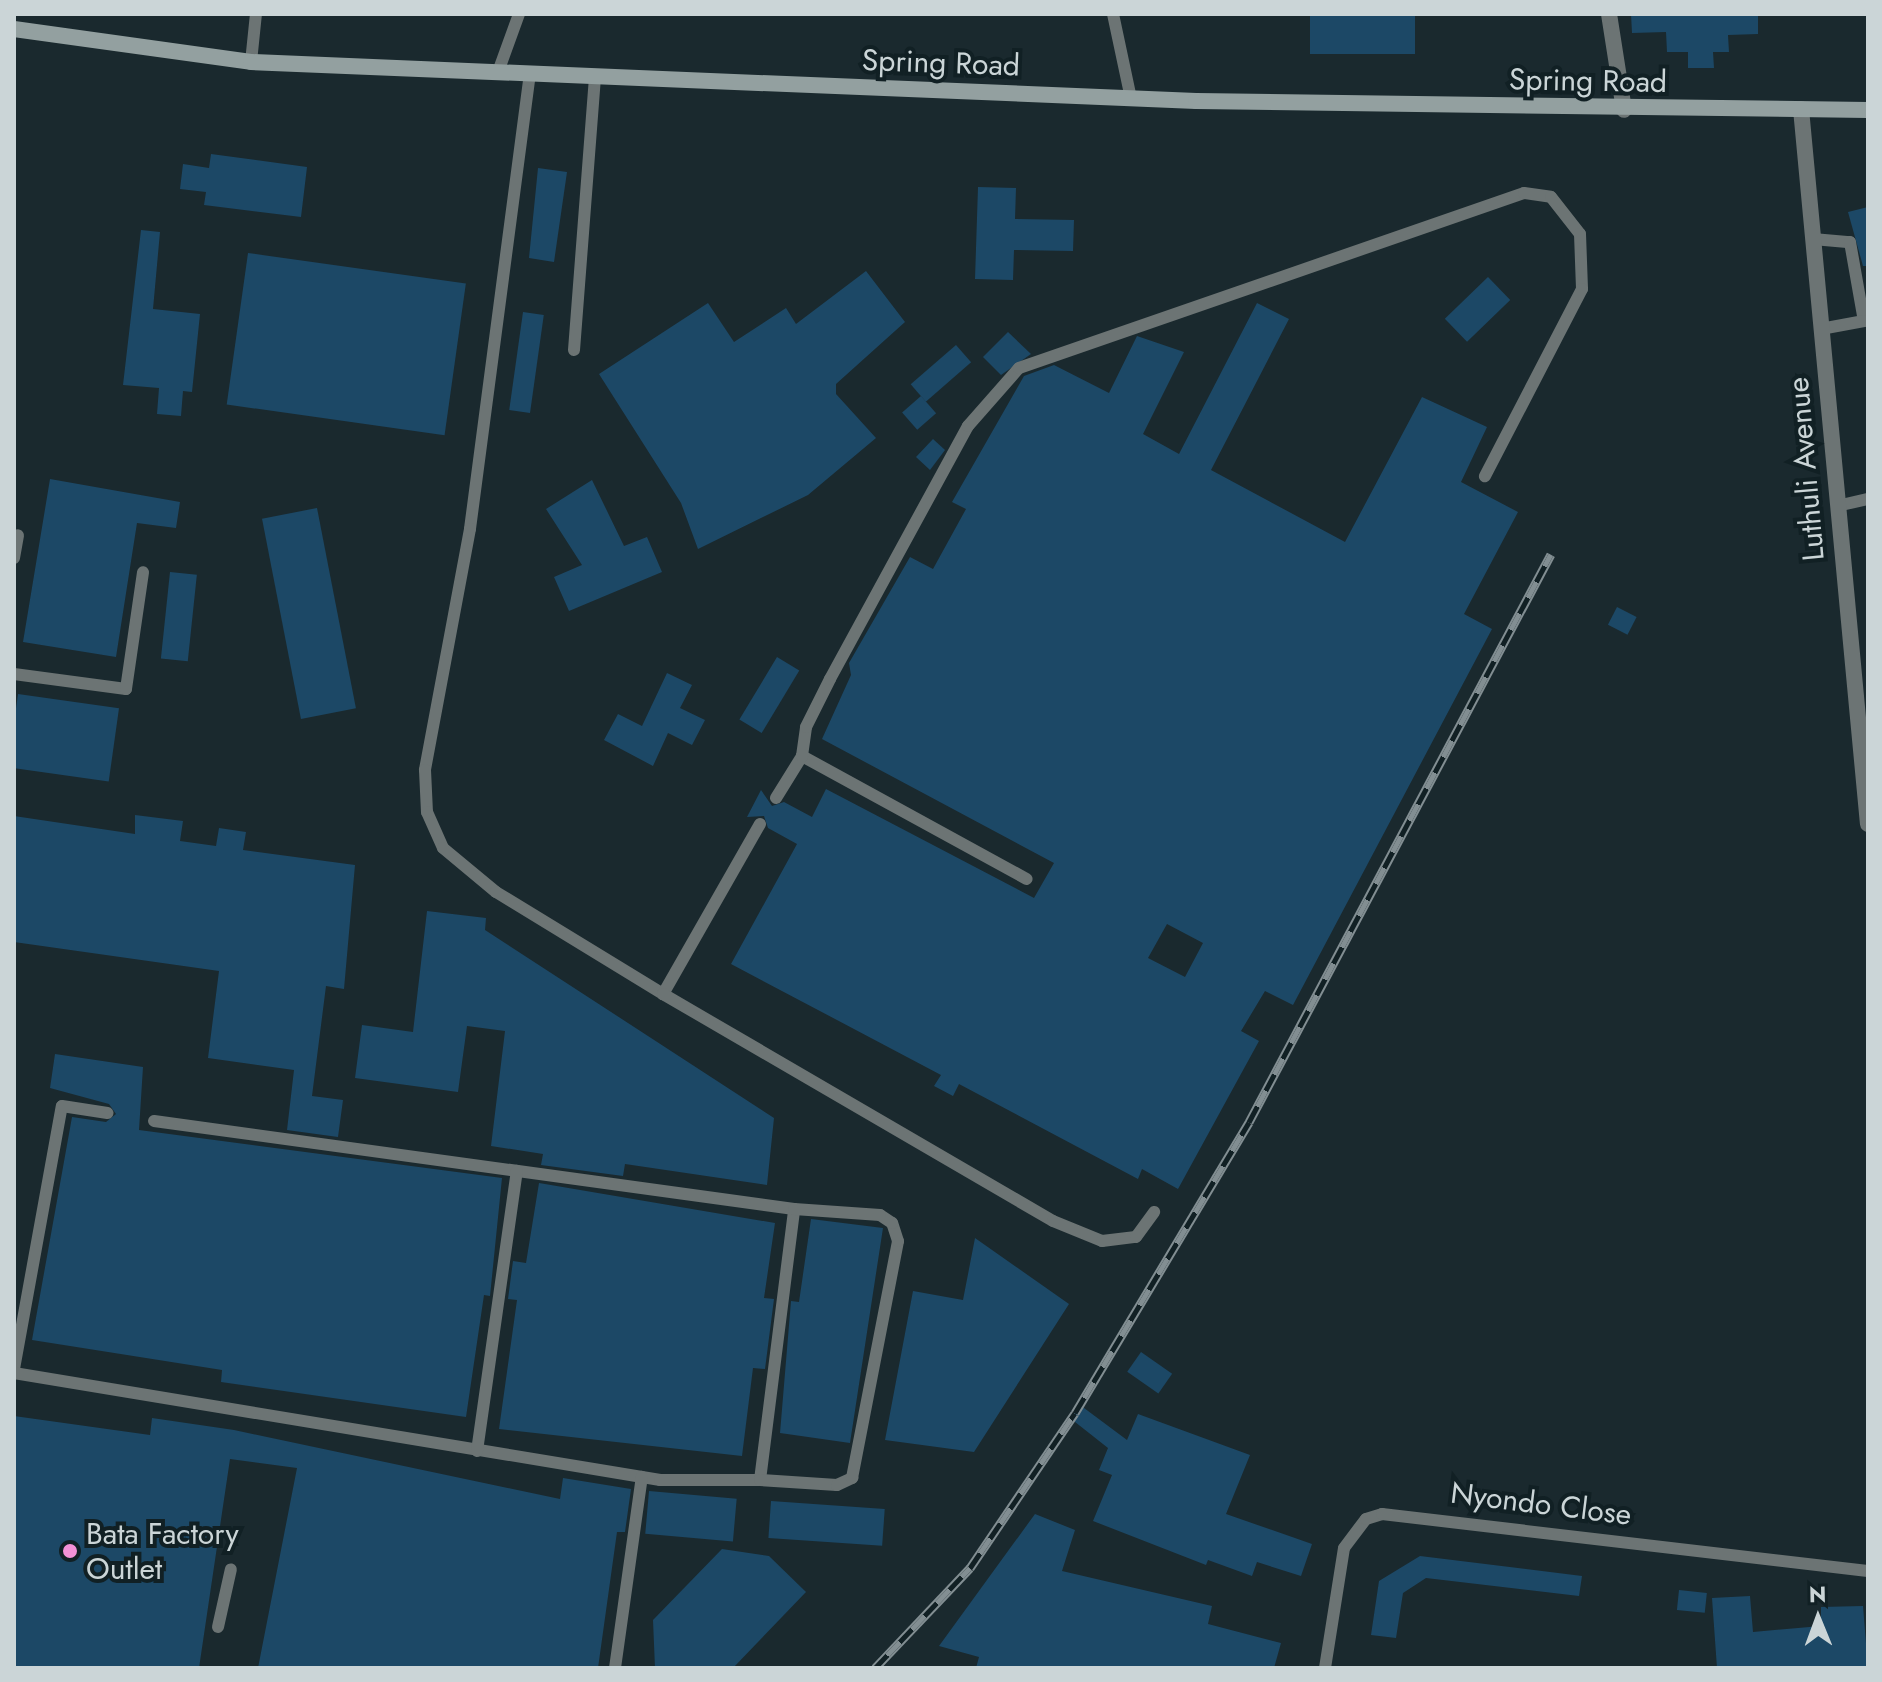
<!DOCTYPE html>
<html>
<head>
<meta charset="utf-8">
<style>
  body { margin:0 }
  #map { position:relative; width:1882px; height:1682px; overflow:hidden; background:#1a292e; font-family:Jost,sans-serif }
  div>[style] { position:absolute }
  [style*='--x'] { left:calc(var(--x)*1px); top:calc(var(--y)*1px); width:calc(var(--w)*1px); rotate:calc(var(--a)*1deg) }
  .building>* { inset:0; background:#1c4866; transform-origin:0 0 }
  .service>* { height:12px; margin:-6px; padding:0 6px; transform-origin:6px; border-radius:6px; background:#6c7474 }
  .minor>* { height:16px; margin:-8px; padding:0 8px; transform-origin:8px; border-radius:8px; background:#6c7474 }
  .tertiary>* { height:16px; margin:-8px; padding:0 8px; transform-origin:8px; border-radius:8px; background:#6c7474 }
  .secondary>* { height:16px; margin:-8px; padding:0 8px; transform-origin:8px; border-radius:8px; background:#93a0a0 }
  .rail>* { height:9px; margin-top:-4.5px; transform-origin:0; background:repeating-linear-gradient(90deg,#112024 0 18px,#828e92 0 36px); box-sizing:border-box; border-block:2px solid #828e92 }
  .dots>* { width:22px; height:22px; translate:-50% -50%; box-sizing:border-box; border:4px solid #112024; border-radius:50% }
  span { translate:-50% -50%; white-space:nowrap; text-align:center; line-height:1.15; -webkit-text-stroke:8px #112024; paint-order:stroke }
  .street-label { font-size:30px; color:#cbd5d7 }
  .poi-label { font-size:30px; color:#cbd5d7 }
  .left { translate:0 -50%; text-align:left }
  .frame { position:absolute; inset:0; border:16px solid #cbd5d7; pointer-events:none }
  .north { position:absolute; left:1778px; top:1578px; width:80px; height:80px; -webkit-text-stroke:6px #112024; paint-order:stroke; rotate:359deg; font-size:22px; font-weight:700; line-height:32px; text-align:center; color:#cbd5d7 }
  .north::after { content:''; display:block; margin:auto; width:28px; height:36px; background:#cbd5d7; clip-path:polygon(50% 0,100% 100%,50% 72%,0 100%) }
</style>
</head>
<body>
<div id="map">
  <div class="building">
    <div style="left:1310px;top:14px;width:105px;height:40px"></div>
    <div style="clip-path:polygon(1631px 14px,1758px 14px,1758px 34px,1728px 35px,1729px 52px,1713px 52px,1714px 68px,1688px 68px,1688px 52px,1667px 52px,1666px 32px,1632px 33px)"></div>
    <div style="clip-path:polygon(211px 154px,307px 167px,301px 217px,204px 205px,206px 192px,180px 189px,183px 164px,209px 168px)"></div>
    <div style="clip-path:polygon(538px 168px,567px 172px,554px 262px,529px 258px)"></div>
    <div style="clip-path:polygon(978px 187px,1016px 188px,1015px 219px,1074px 220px,1073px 251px,1014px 250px,1013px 280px,975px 279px)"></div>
    <div style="clip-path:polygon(1868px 207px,1868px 266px,1863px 266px,1848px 212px)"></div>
    <div style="clip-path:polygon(141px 230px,160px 232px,153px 309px,200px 314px,192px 392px,183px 391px,181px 416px,157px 414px,159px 388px,123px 385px)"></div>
    <div style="left:248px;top:253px;width:220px;height:153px;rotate:8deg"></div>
    <div style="clip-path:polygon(866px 271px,905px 322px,836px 384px,836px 394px,876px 438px,808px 495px,698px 549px,681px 503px,599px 374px,708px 303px,734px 342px,786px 308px,796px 324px)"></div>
    <div style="left:1488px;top:277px;width:32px;height:60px;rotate:46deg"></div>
    <div style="clip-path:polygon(evenodd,1257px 303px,1289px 319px,1211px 470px,1345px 542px,1422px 397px,1487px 427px,1461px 482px,1518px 512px,1464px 614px,1492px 629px,1293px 1005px,1265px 991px,1241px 1031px,1259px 1041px,1178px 1189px,1142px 1169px,1138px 1179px,959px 1084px,953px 1096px,934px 1086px,941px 1075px,731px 964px,797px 844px,768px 828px,764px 816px,747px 817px,761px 790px,772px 806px,784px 802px,812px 817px,826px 789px,1034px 898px,1054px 863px,822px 739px,851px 675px,849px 663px,910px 557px,933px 569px,966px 509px,952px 502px,1024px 376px,1054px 365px,1109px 393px,1137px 336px,1184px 352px,1143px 434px,1179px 454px,1257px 303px,1167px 924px,1203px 943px,1185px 977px,1148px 958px,1167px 924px)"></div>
    <div style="left:523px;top:312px;width:21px;height:99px;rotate:8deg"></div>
    <div style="clip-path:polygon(1008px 332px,1031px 354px,1001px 375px,983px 357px)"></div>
    <div style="left:956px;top:345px;width:23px;height:60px;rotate:49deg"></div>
    <div style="left:921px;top:396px;width:23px;height:25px;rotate:49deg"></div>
    <div style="clip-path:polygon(933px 439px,945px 450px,930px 470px,916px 457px)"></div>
    <div style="clip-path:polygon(50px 479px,180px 502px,176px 528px,137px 523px,116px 657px,23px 642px)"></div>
    <div style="clip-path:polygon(592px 480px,624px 546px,647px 537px,662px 572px,569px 611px,554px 577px,582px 565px,546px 509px)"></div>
    <div style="left:317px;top:508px;width:204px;height:56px;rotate:79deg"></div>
    <div style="left:170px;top:572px;width:27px;height:87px;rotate:6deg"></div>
    <div style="left:1617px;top:607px;width:22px;height:20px;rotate:27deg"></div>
    <div style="left:777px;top:657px;width:26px;height:73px;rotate:31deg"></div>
    <div style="clip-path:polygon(667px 673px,692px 685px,680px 708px,705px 720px,692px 745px,668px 733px,653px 766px,604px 740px,618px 714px,642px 726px)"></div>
    <div style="left:18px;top:694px;width:102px;height:74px;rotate:8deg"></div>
    <div style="clip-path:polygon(135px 815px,183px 821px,180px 841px,216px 846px,219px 828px,246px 832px,243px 850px,355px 865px,344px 989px,326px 986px,312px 1096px,343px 1100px,338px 1137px,287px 1130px,294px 1070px,208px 1058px,219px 971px,14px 942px,14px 816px,135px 834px)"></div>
    <div style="clip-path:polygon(427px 911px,486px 918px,485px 930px,774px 1118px,767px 1185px,625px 1164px,623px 1176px,541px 1165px,543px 1154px,491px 1146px,505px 1031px,467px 1026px,458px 1092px,355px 1078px,362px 1025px,413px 1032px)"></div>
    <div style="clip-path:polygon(55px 1054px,143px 1067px,139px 1130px,502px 1178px,490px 1296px,484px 1295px,466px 1417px,221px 1382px,222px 1370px,32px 1340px,72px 1117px,106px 1122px,116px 1114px,109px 1104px,50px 1088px)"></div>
    <div style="clip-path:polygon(539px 1183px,775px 1223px,764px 1298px,774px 1299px,765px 1369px,753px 1368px,742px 1456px,499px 1429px,517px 1300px,508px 1299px,513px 1261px,526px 1263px)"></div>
    <div style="clip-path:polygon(811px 1219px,883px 1228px,850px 1443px,780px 1433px,791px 1301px,799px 1302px)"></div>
    <div style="clip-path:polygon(975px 1238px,1069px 1304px,974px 1452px,885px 1440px,913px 1291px,963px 1300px)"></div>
    <div style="left:1141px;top:1352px;width:38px;height:24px;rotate:35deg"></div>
    <div style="clip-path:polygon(1080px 1405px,1127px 1440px,1138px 1414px,1250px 1455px,1226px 1514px,1312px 1544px,1301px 1576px,1257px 1562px,1252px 1576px,1208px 1560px,1206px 1565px,1093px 1521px,1112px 1475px,1099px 1470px,1108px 1448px,1070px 1418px)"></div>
    <div style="clip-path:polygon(14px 1416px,150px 1435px,152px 1418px,234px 1430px,560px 1499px,563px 1478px,631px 1489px,625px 1532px,617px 1532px,598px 1668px,258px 1668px,297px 1468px,230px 1459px,199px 1668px,14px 1668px)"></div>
    <div style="left:649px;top:1491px;width:88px;height:43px;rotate:5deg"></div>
    <div style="left:771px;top:1501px;width:114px;height:37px;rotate:4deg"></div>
    <div style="clip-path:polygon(1035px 1514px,1075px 1530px,1062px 1571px,1212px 1606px,1208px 1624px,1281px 1643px,1274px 1668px,976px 1668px,979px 1657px,939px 1646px)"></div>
    <div style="clip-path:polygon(722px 1549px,769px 1556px,806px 1592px,733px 1668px,655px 1668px,653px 1620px)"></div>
    <div style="clip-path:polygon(1420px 1556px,1582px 1576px,1579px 1596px,1426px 1578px,1403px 1593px,1396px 1638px,1371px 1635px,1379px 1581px)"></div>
    <div style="left:1679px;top:1590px;width:28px;height:20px;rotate:6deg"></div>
    <div style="clip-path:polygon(1750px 1596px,1753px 1632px,1821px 1626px,1821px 1607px,1863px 1606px,1868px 1668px,1717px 1668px,1712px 1598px)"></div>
  </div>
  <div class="service">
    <div style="--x:1113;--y:14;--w:87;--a:78"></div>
    <div style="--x:251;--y:62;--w:48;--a:-84.1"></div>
    <div style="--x:498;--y:72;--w:62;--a:-70.1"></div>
    <div style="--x:530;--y:73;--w:460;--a:97.5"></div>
    <div style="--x:470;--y:529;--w:245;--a:100.6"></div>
    <div style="--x:425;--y:770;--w:42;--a:87.3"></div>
    <div style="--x:427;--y:812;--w:39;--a:66"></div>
    <div style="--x:443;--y:848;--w:69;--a:39.7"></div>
    <div style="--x:496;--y:892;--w:196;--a:31.4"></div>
    <div style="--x:1813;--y:239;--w:37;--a:5"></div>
    <div style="--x:1850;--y:242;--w:80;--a:80"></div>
    <div style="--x:1864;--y:321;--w:44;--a:169.5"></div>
    <div style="--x:574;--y:350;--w:275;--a:-85.6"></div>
    <div style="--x:1837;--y:506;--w:32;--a:-13"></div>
    <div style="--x:14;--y:558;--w:23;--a:-80"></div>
    <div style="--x:14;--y:674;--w:113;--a:7.6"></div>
    <div style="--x:126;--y:689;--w:118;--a:-81.7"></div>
    <div style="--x:802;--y:756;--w:256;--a:28.7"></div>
    <div style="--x:776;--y:798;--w:49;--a:-58.2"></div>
    <div style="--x:802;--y:756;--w:29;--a:-82"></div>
    <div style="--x:806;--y:727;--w:54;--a:-63.4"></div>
    <div style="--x:830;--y:679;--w:288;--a:-61.4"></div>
    <div style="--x:968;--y:426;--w:77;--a:-48.7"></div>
    <div style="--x:1019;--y:368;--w:534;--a:-19.11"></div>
    <div style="--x:1524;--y:193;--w:27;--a:8"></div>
    <div style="--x:1551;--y:197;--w:47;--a:51.9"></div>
    <div style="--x:1580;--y:234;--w:55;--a:87.9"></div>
    <div style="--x:1582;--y:289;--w:211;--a:117.4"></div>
    <div style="--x:760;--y:824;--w:196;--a:119.7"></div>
    <div style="--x:663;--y:994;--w:451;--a:30.2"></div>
    <div style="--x:1053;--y:1221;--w:53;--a:22.2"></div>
    <div style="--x:1102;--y:1241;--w:34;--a:-7"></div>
    <div style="--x:1136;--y:1237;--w:31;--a:-54"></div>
    <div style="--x:14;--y:1369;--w:267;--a:-79.7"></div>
    <div style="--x:62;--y:1106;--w:46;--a:8.8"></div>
    <div style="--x:14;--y:1373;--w:655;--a:9.4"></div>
    <div style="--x:660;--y:1480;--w:100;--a:0"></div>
    <div style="--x:760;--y:1480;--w:273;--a:-82.8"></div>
    <div style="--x:794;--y:1209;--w:646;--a:-172.17"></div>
    <div style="--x:477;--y:1451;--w:283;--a:-81.9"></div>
    <div style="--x:760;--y:1480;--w:77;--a:3.7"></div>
    <div style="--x:837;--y:1485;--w:17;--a:-25"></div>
    <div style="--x:852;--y:1478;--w:241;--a:-79"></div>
    <div style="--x:898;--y:1241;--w:19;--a:-108"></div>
    <div style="--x:892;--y:1223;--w:14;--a:-146"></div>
    <div style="--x:880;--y:1215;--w:86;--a:-176"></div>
    <div style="--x:218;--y:1627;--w:59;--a:-77.4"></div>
    <div style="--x:615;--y:1668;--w:193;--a:-82"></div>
    <div style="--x:1325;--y:1668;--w:121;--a:-81"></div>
    <div style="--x:1344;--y:1548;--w:36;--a:-53"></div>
    <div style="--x:1366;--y:1519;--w:17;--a:-17"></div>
    <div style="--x:1382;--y:1514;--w:489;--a:6.7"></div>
  </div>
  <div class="minor">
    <div style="--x:1609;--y:14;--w:97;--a:81.1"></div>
  </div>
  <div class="tertiary">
    <div style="--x:1801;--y:109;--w:718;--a:84.65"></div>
  </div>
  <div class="secondary">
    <div style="--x:14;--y:29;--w:239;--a:7.9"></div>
    <div style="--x:251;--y:62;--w:946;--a:2.36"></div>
    <div style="--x:1196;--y:101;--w:672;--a:0.77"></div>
  </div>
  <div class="rail">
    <div style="--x:875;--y:1668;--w:138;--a:-46.5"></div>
    <div style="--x:970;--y:1568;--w:187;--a:-55.9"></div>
    <div style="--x:1075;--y:1413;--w:339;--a:-59.1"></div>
    <div style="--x:1249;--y:1122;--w:643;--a:-62"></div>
  </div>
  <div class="dots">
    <div style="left:70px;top:1551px;background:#f391d6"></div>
  </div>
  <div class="street-label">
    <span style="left:941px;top:63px;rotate:2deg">Spring Road</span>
    <span style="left:1588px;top:81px;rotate:1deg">Spring Road</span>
    <span style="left:1806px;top:469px;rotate:-95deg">Luthuli Avenue</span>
    <span style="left:1541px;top:1504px;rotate:7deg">Nyondo Close</span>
  </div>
  <div class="poi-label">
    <span class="left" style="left:86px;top:1551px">Bata Factory<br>Outlet</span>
  </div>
  <div class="frame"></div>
  <div class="north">N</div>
</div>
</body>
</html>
